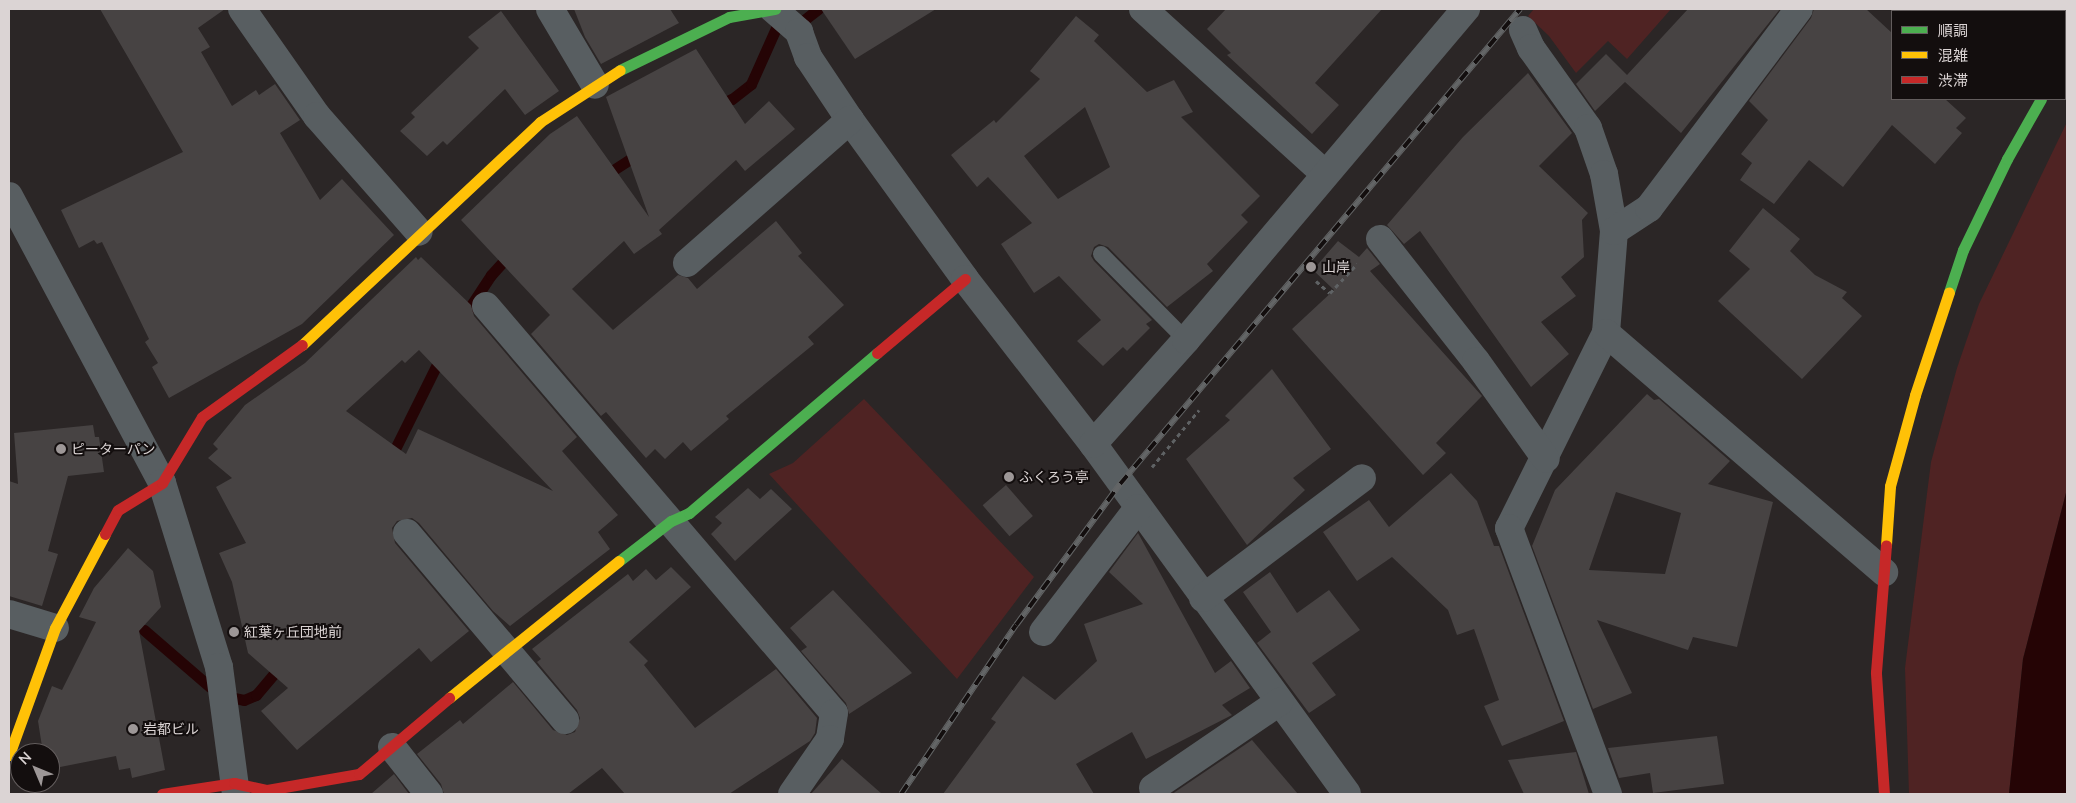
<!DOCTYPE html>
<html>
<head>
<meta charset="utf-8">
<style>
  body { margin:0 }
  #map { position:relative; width:2076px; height:803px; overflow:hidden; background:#2b2626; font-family:Lato,"Noto Sans JP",sans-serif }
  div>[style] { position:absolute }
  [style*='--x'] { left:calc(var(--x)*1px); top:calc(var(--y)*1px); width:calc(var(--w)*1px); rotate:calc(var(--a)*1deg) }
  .green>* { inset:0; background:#4f2323 }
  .water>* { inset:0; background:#250405 }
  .stream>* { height:11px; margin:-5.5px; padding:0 5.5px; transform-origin:5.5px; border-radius:5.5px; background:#250405 }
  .building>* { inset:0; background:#474343; transform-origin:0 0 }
  .path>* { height:3px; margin-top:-1.5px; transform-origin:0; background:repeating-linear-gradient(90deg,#5f6264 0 4px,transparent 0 8px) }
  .lane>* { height:16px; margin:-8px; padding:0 8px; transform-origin:8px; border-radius:8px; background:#585e61 }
  .street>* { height:28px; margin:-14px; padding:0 14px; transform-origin:14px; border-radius:14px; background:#585e61 }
  .fast>* { height:11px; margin:-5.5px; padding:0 5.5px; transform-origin:5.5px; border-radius:5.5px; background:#4caf50 }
  .slow>* { height:11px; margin:-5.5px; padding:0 5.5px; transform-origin:5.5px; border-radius:5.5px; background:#ffc107 }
  .jam>* { height:11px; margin:-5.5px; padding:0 5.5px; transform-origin:5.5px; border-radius:5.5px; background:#c62828 }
  .rail>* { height:5.5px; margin-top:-2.75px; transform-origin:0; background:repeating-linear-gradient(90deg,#130e0e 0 11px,#636566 0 22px); box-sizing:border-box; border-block:1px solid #636566 }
  .dots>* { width:14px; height:14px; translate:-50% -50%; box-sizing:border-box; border:2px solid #130e0e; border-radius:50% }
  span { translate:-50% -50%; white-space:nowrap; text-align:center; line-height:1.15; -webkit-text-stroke:4px #130e0e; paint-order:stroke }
  .poi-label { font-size:14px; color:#dbd4d4 }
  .left { translate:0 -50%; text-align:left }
  .frame { position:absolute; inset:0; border:10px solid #dbd4d4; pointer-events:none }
  .legend { position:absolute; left:1891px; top:10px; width:175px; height:90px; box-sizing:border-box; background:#130e0e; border:1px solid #635d5d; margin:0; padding:6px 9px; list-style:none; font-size:15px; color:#dbd4d4 }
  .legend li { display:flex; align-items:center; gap:10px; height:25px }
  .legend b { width:25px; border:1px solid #635d5d }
  .north { position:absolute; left:10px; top:743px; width:50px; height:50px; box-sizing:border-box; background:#130e0e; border:1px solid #635d5d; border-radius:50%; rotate:315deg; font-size:14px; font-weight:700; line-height:20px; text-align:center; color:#dbd4d4 }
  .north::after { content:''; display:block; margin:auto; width:18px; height:22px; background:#9d9797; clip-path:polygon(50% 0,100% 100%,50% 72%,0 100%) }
</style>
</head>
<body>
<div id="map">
  <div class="green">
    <div style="clip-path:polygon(1534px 9px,1671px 9px,1627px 59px,1608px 41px,1576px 73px,1549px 36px,1528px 16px)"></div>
    <div style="clip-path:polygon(2067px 122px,2067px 489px,2023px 659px,2009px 794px,1909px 794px,1905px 668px,1931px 462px,1957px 368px,1979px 304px)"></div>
    <div style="clip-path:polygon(864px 399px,1034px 577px,957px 679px,769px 474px,793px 463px)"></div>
  </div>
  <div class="water">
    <div style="clip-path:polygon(2067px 489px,2067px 794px,2009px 794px,2023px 659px)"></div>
  </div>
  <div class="stream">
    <div style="--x:804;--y:20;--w:18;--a:-38"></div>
    <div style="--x:716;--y:106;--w:17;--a:-24"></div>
    <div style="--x:732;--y:99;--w:24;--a:-38"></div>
    <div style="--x:751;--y:84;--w:64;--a:-65.9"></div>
    <div style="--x:604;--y:176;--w:44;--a:-33"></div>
    <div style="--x:464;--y:316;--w:49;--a:-56.6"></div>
    <div style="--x:491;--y:275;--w:30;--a:-48"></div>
    <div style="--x:389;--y:461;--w:119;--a:-63.6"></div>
    <div style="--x:144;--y:630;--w:87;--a:40.8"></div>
    <div style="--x:229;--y:697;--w:15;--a:11"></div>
    <div style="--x:244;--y:700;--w:13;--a:-23"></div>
    <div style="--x:256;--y:695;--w:42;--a:-49.8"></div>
  </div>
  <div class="building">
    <div style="clip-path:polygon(100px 9px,225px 9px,198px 28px,210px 47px,201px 52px,232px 106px,256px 90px,259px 95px,275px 84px,300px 120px,280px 133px,320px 200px,342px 179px,394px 235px,302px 324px,169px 398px,152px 367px,158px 363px,145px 342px,149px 339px,102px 242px,97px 244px,94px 240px,79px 248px,61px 210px,183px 152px)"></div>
    <div style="clip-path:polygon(574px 9px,670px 9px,679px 23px,601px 64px,585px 37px)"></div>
    <div style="clip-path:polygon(821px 9px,936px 9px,855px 59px)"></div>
    <div style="clip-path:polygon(1226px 9px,1382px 9px,1315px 83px,1339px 105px,1312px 134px,1227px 55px,1231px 53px,1207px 29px)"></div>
    <div style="clip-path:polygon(1688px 9px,1780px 9px,1681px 133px,1625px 82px,1595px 111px,1576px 84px,1606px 54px,1627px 75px)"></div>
    <div style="clip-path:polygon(1814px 9px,1866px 9px,1892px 33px,1892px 99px,1945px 99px,1966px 118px,1956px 128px,1962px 133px,1935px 164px,1892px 125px,1843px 187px,1809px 160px,1774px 204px,1740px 180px,1752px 163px,1741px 154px,1768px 120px,1749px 101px,1811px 18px)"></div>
    <div style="clip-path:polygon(501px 11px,559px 91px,525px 115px,505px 89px,447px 145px,443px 141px,427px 156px,400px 131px,415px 117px,411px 113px,479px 48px,468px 37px)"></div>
    <div style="clip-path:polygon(evenodd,1076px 16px,1099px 35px,1094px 41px,1147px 92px,1174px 80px,1193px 112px,1181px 117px,1260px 196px,1241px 215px,1248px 222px,1207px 264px,1213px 271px,1167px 307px,1108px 247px,1099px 244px,1094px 247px,1091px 256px,1094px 261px,1152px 320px,1146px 324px,1150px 328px,1127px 351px,1123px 347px,1103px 366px,1077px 341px,1101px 320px,1059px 276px,1034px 293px,1001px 244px,1032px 223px,988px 177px,977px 187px,951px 155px,994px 120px,996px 123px,1040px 79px,1030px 71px,1076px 16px,1085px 107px,1110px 167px,1058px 199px,1024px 156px,1085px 107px)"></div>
    <div style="clip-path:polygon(696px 49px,745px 124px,769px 101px,795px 129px,745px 171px,736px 160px,659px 230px,662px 234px,634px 254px,624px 241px,572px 289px,613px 330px,678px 275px,688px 278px,697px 289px,776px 221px,802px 253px,798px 256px,844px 305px,808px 337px,814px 344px,726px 416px,729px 419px,691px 451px,683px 442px,665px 459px,655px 449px,646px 458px,606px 412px,601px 416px,531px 334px,550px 315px,461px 220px,550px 134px,577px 116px,649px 217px,606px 97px)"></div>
    <div style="clip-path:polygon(1528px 73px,1572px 133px,1539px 166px,1588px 213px,1582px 220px,1584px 257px,1561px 277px,1576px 296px,1541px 322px,1569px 354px,1531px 387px,1420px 231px,1404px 244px,1387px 225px,1463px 137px)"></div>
    <div style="clip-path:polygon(1763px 208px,1800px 239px,1790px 251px,1815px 275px,1847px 292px,1842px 298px,1862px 316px,1802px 379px,1718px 301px,1750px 269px,1729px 251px)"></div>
    <div style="clip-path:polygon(1338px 241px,1359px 257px,1367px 248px,1380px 264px,1370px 271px,1482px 396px,1436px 443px,1446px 453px,1423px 475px,1292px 329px,1334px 290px,1313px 270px)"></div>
    <div style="clip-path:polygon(evenodd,416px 257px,418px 260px,421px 257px,471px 305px,474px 316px,577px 437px,562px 451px,618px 515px,598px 532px,610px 549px,510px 626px,493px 611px,419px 523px,412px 518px,397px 521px,392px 528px,395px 543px,469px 631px,431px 662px,419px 648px,297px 750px,261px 711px,288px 688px,248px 653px,232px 582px,219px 553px,246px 543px,216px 487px,232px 478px,208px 458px,218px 449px,213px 444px,245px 405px,305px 363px,416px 257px,419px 350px,553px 491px,418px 429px,406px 454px,346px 411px,402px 360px,405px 363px,419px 350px)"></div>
    <div style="clip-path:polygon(1272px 369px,1331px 449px,1293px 478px,1305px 490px,1247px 545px,1186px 459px,1230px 420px,1225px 416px)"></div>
    <div style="clip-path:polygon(evenodd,1647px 394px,1654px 400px,1659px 399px,1730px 461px,1708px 484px,1773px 502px,1737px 647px,1693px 637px,1688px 650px,1597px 620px,1632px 693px,1593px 709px,1532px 546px,1555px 490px,1647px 394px,1616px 492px,1681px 513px,1665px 574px,1589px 570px,1616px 492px)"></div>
    <div style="clip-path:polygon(93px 425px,95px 437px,99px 437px,104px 472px,68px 476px,48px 551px,58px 554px,42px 606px,9px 596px,9px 481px,18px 484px,14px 433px)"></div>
    <div style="clip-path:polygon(1451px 473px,1477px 501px,1494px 546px,1499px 546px,1564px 721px,1502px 746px,1484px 706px,1499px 700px,1474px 629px,1457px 635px,1448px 610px,1392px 557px,1357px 581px,1323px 532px,1369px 500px,1389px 527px)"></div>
    <div style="left:1006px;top:485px;width:41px;height:31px;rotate:49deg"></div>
    <div style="clip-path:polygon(748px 488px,760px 499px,771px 489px,792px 509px,735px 561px,711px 534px,722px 523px,715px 517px)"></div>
    <div style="clip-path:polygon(1138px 533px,1215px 673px,1231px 661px,1250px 688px,1222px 705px,1232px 715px,1146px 759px,1132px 732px,1076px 764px,1094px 794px,943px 794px,996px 722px,991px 719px,1023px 676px,1055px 700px,1097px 661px,1084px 624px,1143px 604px,1109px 572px)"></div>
    <div style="clip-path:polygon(128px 548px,153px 571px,161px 607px,139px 631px,165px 770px,132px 778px,130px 768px,119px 770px,116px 756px,50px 769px,50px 753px,43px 753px,38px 721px,52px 686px,62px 690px,96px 622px,79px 617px,94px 588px)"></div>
    <div style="clip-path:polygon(671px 567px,691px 587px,629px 642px,648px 661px,644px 665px,695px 728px,776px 669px,817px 718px,815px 733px,810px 741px,729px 794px,625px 794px,602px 768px,568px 794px,444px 794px,441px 784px,417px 754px,460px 720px,463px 724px,513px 682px,553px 730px,567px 735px,575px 732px,580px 718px,577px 710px,537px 662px,541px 659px,532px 649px,628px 574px,633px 581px,646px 569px,656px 580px)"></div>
    <div style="clip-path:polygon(1270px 572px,1297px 613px,1329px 590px,1360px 630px,1312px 663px,1336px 695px,1309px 713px,1257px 643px,1271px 632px,1243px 592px)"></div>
    <div style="clip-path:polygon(833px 590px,912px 673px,849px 714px,846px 703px,801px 651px,807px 647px,790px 628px)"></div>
    <div style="clip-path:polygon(1717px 736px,1724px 784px,1653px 793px,1650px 773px,1619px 778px,1608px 748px)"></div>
    <div style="clip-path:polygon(1252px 740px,1298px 794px,1173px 794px,1175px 792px)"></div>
    <div style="clip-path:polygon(1576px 752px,1589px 794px,1524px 794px,1508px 760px)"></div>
    <div style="clip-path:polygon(842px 759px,882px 794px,811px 794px)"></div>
    <div style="clip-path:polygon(394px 774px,409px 794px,371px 794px)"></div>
  </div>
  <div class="path">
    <div style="--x:1316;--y:281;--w:18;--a:41"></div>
    <div style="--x:1330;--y:293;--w:40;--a:-47"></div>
    <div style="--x:1152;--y:467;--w:74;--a:-50.5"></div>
  </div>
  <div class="lane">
    <div style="--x:1101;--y:254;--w:121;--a:45.3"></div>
  </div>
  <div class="street">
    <div style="--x:242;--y:9;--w:131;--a:55"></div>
    <div style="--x:317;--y:116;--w:154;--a:48.7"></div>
    <div style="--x:550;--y:9;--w:88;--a:59.4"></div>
    <div style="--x:773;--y:9;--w:35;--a:41"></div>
    <div style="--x:799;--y:32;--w:27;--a:70"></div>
    <div style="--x:808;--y:57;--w:76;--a:56.3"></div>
    <div style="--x:850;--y:120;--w:196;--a:54.1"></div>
    <div style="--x:965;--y:279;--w:209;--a:52.2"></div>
    <div style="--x:1093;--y:444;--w:432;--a:54"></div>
    <div style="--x:1143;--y:9;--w:246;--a:42.2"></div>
    <div style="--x:2058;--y:9;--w:4;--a:34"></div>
    <div style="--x:1523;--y:30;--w:20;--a:66"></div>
    <div style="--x:1531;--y:48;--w:98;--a:54.5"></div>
    <div style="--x:1588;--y:128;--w:49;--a:70.8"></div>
    <div style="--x:1604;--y:174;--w:58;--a:80"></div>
    <div style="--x:1614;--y:231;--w:102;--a:94.5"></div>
    <div style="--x:1606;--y:333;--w:218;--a:116.4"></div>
    <div style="--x:1509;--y:528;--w:284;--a:69.6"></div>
    <div style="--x:9;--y:196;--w:325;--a:61.9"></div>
    <div style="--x:162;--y:483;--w:193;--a:72.8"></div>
    <div style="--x:219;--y:667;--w:128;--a:82.4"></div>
    <div style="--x:1614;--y:231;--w:42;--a:-33.3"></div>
    <div style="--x:1649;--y:208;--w:249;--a:-53"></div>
    <div style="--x:1380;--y:239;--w:155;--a:51.8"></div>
    <div style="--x:1476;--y:361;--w:120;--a:54.5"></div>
    <div style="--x:687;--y:263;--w:217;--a:-41.3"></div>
    <div style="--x:486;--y:306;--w:535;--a:49.47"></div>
    <div style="--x:834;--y:713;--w:26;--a:99"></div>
    <div style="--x:830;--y:739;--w:67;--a:124.6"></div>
    <div style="--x:1606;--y:333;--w:367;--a:40.7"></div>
    <div style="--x:1093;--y:444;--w:140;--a:-48.2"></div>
    <div style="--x:1186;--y:340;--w:434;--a:-49.8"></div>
    <div style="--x:407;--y:533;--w:245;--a:49.8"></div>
    <div style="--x:1203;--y:598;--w:199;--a:-37"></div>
    <div style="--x:9;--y:614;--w:48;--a:16.9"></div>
    <div style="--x:1043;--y:632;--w:156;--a:-52.5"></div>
    <div style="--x:392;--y:747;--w:60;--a:51.8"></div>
    <div style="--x:1153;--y:788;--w:153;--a:-34.3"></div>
  </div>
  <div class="fast">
    <div style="--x:620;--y:70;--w:121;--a:-25.9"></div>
    <div style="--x:729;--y:17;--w:47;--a:-9.9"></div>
    <div style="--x:1949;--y:292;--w:44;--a:-71.6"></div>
    <div style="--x:1963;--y:250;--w:101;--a:-64.2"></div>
    <div style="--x:2007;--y:159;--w:69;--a:-60.5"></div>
    <div style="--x:619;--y:561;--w:66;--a:-37.6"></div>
    <div style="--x:671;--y:521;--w:20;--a:-24"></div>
    <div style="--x:689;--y:513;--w:247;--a:-40.4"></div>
  </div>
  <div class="slow">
    <div style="--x:2065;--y:57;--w:4;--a:-63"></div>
    <div style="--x:302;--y:345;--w:326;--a:-43.1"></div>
    <div style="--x:540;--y:122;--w:95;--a:-33"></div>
    <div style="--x:1886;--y:545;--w:59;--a:-86.1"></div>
    <div style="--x:1890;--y:486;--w:94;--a:-74.6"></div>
    <div style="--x:1915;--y:395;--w:108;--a:-71.7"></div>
    <div style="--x:449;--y:698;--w:218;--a:-38.9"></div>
    <div style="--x:9;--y:755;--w:135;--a:-70.1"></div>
    <div style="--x:55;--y:628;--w:106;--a:-62"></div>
  </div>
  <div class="jam">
    <div style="--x:877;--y:353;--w:115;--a:-40.1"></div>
    <div style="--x:105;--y:534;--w:27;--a:-62"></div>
    <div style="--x:118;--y:510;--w:52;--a:-31.5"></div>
    <div style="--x:162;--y:483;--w:77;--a:-58.8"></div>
    <div style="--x:202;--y:417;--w:123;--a:-35.8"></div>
    <div style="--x:162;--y:794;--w:73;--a:-8.7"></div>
    <div style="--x:234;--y:783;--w:34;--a:12"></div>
    <div style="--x:267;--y:790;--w:93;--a:-9.9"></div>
    <div style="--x:359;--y:774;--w:118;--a:-40.2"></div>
    <div style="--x:1884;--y:794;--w:122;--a:-93.8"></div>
    <div style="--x:1876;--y:672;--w:127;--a:-85.5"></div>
  </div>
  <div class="rail">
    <div style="--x:901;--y:794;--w:204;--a:-55.8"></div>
    <div style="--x:1016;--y:625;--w:175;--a:-53.6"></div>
    <div style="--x:1120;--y:484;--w:621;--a:-49.9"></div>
  </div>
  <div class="dots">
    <div style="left:1311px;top:267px;background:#9d9797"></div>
    <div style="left:61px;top:449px;background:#9d9797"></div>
    <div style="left:1009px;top:477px;background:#9d9797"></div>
    <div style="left:234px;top:632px;background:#9d9797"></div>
    <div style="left:133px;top:729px;background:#9d9797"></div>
  </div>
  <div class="poi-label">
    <span class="left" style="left:1322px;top:267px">山岸</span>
    <span class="left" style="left:71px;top:449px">ピーターパン</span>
    <span class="left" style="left:1019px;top:477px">ふくろう亭</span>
    <span class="left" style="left:244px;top:632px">紅葉ヶ丘団地前</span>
    <span class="left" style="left:143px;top:729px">岩都ビル</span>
  </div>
  <div class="frame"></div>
  <ul class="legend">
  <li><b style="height:6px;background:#4caf50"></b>順調</li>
  <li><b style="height:6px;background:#ffc107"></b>混雑</li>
  <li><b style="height:6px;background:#c62828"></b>渋滞</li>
  </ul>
  <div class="north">N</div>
</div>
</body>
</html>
